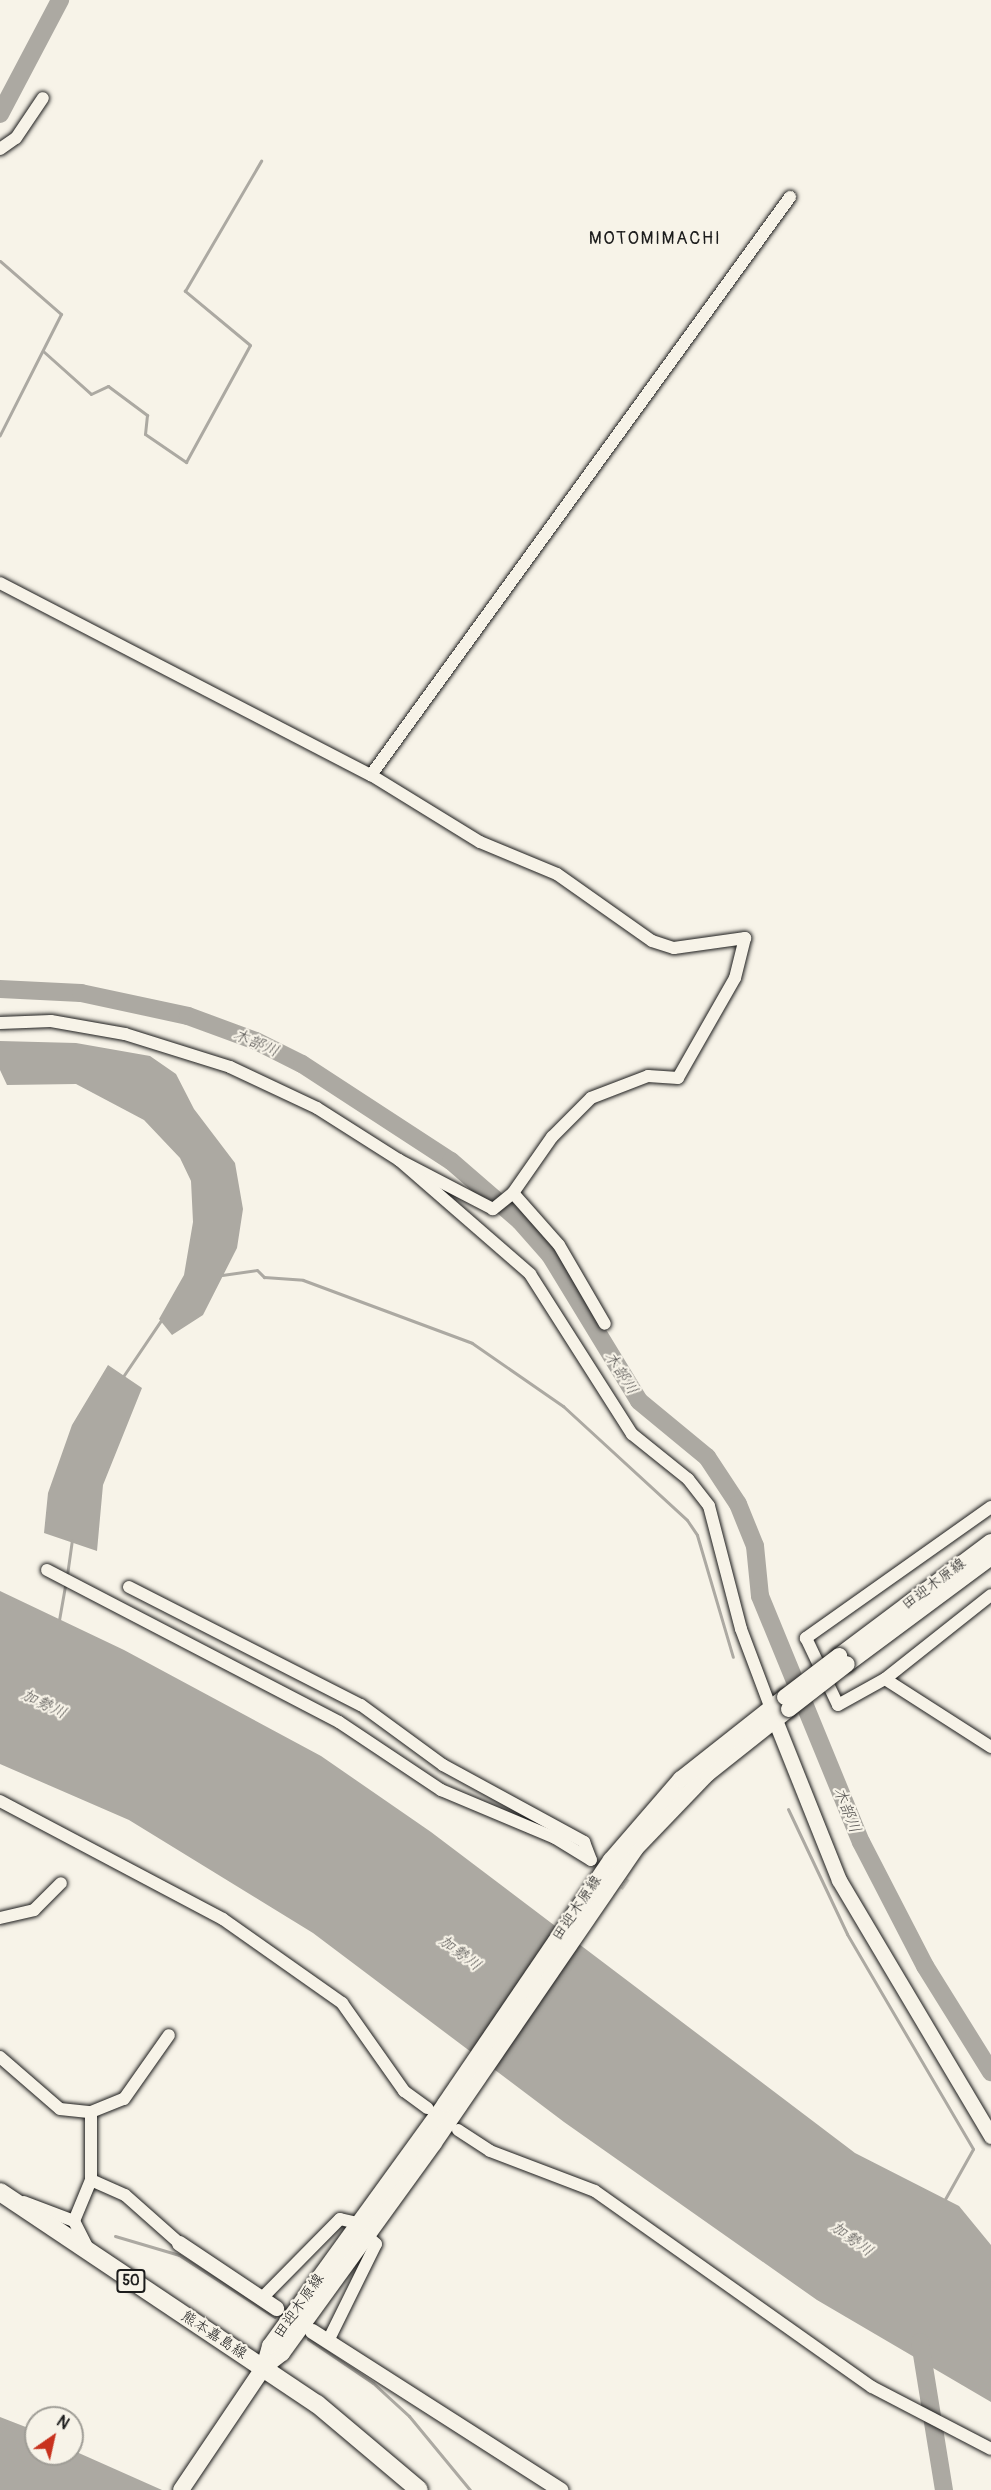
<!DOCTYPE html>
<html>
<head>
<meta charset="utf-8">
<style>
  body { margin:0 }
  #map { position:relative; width:991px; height:2490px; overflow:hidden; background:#f7f3e8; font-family:Pangolin,"Klee One",sans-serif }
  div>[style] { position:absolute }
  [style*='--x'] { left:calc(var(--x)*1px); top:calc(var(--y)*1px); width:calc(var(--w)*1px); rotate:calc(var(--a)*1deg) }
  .water>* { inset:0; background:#aca9a2 }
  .stream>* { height:3px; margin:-1.5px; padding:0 1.5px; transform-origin:1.5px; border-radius:1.5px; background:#aca9a2 }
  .river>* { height:18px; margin:-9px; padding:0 9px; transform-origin:9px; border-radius:9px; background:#aca9a2 }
  .minor-tunnel>* { height:12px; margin-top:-6px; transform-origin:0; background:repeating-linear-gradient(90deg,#d6d3c9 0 12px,transparent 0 18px) }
  .roads { filter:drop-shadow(0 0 2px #1c1c1c) drop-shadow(0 0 2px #1c1c1c) }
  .minor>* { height:12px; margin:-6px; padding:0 6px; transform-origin:6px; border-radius:6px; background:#f7f3e8 }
  .tertiary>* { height:15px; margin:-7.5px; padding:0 7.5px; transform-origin:7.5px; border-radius:7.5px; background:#f7f3e8 }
  .secondary>* { height:16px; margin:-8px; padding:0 8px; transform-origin:8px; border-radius:8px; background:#f7f3e8 }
  .primary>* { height:18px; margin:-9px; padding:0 9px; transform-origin:9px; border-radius:9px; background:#f7f3e8 }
  .bridges { filter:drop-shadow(0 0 2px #1c1c1c) drop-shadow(0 0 2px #1c1c1c) }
  .secondary-bridge>* { height:16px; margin:-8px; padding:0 8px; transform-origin:8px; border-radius:8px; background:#f7f3e8 }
  span { translate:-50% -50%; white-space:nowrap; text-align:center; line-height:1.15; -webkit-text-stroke:4.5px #f7f3e8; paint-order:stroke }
  .shield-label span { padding:2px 4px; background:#f7f3e8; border:2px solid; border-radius:4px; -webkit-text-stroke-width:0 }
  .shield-label { font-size:14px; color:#1c1c1c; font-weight:700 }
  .street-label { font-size:15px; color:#1c1c1c }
  .water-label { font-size:16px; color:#565452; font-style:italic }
  .quarter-label { font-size:18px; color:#1c1c1c; letter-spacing:1.5px }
  .north { position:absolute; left:24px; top:2406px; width:60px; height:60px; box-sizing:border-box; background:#f7f3e8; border:2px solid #9f9d96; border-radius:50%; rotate:34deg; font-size:16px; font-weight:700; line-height:24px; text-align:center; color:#1c1c1c }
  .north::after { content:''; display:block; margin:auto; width:21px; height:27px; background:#c8321e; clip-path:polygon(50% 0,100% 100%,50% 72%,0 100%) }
</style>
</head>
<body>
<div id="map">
  <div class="water">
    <div style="clip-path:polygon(0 1041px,76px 1043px,150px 1056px,176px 1074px,194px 1109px,235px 1163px,243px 1209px,237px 1248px,203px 1315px,172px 1335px,159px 1319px,184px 1275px,193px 1222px,191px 1181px,180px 1158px,144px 1120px,76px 1084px,7px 1085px,0 1070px)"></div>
    <div style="clip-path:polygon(108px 1365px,142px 1388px,103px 1485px,97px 1551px,44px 1533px,48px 1493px,72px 1425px)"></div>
    <div style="clip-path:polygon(0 1591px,124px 1650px,321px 1756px,431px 1832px,855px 2153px,959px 2206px,991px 2245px,991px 2402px,817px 2300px,564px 2122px,313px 1933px,129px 1820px,0 1764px)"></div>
    <div style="clip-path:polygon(0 2417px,36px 2431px,36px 2454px,72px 2450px,162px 2490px,0 2490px)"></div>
  </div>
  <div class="stream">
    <div style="--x:0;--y:261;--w:81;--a:41"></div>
    <div style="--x:61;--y:314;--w:136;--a:116.8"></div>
    <div style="--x:43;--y:351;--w:64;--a:41.9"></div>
    <div style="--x:91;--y:394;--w:19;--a:-25"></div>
    <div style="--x:108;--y:386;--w:49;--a:36.6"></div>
    <div style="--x:147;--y:415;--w:19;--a:96"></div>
    <div style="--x:145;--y:434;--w:50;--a:34.3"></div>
    <div style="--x:186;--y:462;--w:133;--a:-61.3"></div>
    <div style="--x:250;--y:345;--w:85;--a:-140.3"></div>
    <div style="--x:185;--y:291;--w:151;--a:-59.7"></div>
    <div style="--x:222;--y:1275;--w:35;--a:-8"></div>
    <div style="--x:257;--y:1270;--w:10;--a:45"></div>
    <div style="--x:264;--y:1277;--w:39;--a:4"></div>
    <div style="--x:303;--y:1280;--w:180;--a:20.4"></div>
    <div style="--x:472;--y:1343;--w:111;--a:34.7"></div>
    <div style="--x:563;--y:1406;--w:168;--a:42.6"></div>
    <div style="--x:687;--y:1520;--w:18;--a:56"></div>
    <div style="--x:697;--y:1535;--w:127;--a:73.6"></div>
    <div style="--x:122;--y:1378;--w:71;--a:-55.9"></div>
    <div style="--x:67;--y:1575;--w:35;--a:-82"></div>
    <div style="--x:59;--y:1620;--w:36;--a:-80"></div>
    <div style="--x:788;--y:1809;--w:138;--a:64.7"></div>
    <div style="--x:847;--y:1934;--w:249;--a:59.6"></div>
    <div style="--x:973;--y:2149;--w:57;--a:119.2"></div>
    <div style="--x:115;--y:2236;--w:67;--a:16.5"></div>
    <div style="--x:179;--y:2255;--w:114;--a:32.9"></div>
    <div style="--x:308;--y:2339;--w:78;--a:34.1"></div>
    <div style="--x:373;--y:2383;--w:49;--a:42.5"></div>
    <div style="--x:409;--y:2416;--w:96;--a:50.5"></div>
  </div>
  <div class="river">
    <div style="--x:0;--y:114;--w:129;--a:-62.2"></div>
    <div style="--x:0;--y:989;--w:81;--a:2.8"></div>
    <div style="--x:81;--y:993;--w:109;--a:12.1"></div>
    <div style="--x:188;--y:1016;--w:72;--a:20.2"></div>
    <div style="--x:256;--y:1041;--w:51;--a:26.6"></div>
    <div style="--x:302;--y:1064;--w:178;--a:33.1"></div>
    <div style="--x:451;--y:1161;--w:91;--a:41"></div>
    <div style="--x:520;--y:1221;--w:45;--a:48.6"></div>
    <div style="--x:550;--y:1255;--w:171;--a:58.6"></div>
    <div style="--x:639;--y:1401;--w:88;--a:39.5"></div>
    <div style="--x:707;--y:1457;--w:56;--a:56.6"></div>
    <div style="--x:738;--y:1504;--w:45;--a:68"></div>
    <div style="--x:755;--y:1546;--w:50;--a:84.3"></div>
    <div style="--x:760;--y:1596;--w:266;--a:67.7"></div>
    <div style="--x:861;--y:1842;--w:140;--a:62.7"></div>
    <div style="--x:925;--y:1966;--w:125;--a:58.1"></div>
    <div style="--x:920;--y:2342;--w:150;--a:80.8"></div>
  </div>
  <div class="minor-tunnel">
    <div style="--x:609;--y:1873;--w:21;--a:35"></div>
  </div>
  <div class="roads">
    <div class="minor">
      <div style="--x:0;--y:149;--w:19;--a:-35"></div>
      <div style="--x:16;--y:138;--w:48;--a:-56"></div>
      <div style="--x:0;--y:583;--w:418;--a:27.4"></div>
      <div style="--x:371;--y:775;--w:128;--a:31.6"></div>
      <div style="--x:480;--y:842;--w:83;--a:22.6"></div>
      <div style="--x:557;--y:874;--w:116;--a:35.2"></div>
      <div style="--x:652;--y:941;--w:23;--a:18"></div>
      <div style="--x:674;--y:948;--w:72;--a:-8"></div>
      <div style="--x:745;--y:938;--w:41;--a:104"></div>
      <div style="--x:735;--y:978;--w:115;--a:119.7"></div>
      <div style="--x:678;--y:1078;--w:30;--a:-176"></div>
      <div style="--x:648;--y:1076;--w:61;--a:158.9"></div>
      <div style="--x:591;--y:1098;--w:55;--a:135"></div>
      <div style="--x:552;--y:1137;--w:68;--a:124.9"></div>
      <div style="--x:513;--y:1193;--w:26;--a:141"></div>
      <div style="--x:493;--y:1209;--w:106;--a:-152.5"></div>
      <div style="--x:371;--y:775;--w:714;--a:-54.06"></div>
      <div style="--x:0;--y:1023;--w:51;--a:-2.2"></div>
      <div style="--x:51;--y:1021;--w:75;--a:10"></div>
      <div style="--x:125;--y:1034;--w:110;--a:17.4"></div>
      <div style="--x:230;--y:1067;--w:96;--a:25.2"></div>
      <div style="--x:317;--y:1108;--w:97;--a:32.4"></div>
      <div style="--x:399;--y:1160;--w:174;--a:41"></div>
      <div style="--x:530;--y:1274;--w:190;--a:57.5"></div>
      <div style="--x:632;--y:1434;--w:72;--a:38.8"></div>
      <div style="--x:688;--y:1479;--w:34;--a:52"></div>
      <div style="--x:709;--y:1506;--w:127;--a:75.4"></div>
      <div style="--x:741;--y:1629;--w:91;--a:69.4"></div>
      <div style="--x:513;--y:1193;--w:69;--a:48.5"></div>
      <div style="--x:559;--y:1245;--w:91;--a:59.8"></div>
      <div style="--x:991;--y:1507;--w:227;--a:144.7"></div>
      <div style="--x:806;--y:1638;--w:74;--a:64.5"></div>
      <div style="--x:838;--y:1705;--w:54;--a:-29"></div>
      <div style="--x:885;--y:1679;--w:135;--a:-38.4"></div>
      <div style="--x:47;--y:1570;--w:329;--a:27.5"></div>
      <div style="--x:339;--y:1722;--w:123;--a:33.7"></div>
      <div style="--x:441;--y:1790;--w:124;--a:22.8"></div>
      <div style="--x:555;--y:1838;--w:42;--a:31.4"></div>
      <div style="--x:129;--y:1587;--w:260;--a:27"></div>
      <div style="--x:361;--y:1705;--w:102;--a:36.2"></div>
      <div style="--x:443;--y:1765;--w:161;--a:28.6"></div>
      <div style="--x:584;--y:1842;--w:19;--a:69"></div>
      <div style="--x:885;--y:1679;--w:126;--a:32.7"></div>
      <div style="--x:0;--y:1801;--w:252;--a:27.9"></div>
      <div style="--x:223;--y:1919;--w:146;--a:35.2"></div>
      <div style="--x:342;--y:2003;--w:108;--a:54.8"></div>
      <div style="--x:404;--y:2091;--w:29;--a:36"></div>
      <div style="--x:0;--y:1918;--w:35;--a:-13"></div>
      <div style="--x:34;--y:1910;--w:38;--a:-45"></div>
      <div style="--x:0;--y:2057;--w:79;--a:40.9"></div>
      <div style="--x:60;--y:2109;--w:31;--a:6"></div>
      <div style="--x:91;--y:2112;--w:35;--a:-22"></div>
      <div style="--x:124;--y:2099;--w:78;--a:-54.9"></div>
      <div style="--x:458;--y:2130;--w:38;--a:33"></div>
      <div style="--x:490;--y:2151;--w:112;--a:20.9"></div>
      <div style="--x:595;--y:2191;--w:339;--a:35.3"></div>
      <div style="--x:872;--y:2387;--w:134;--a:27.5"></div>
      <div style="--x:91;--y:2180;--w:37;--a:24"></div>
      <div style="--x:125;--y:2195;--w:72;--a:41.6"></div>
      <div style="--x:24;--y:2202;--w:53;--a:20.8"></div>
      <div style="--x:74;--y:2221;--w:31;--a:63"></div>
      <div style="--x:74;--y:2221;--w:44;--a:-67.5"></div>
      <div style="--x:91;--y:2180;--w:68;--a:-90"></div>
      <div style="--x:262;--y:2298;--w:111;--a:-45.4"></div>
      <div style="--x:340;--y:2219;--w:18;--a:13"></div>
      <div style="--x:328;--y:2341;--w:108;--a:-63.7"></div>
      <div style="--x:376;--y:2244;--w:15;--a:-138"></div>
    </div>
    <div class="tertiary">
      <div style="--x:775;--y:1720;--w:172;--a:68.2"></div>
      <div style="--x:839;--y:1880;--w:298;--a:59.3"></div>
      <div style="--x:179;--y:2243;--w:117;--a:33.8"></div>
      <div style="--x:312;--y:2331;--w:295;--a:32.6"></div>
    </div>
    <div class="secondary">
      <div style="--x:839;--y:1656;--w:190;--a:-36.9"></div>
      <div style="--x:847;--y:1664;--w:179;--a:-36.6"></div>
      <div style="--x:264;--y:2367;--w:23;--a:-38"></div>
      <div style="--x:282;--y:2353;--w:259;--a:-54.1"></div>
      <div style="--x:434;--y:2143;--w:356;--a:-55.6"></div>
      <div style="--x:635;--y:1849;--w:104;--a:-46.2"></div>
      <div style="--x:707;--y:1774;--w:105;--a:-38.4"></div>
      <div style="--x:181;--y:2490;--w:148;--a:-56"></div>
      <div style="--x:264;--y:2367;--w:22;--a:-74"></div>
      <div style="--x:270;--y:2346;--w:299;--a:-54.1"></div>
      <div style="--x:445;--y:2104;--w:295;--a:-55.8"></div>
      <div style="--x:611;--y:1860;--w:107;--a:-49.2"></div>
      <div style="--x:681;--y:1779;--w:132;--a:-38.3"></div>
    </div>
    <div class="primary">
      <div style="--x:0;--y:2192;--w:381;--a:33.8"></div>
      <div style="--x:317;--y:2404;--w:133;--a:40.1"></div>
    </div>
  </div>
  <div class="bridges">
    <div class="secondary-bridge">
      <div style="--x:785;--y:1697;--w:68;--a:-37.2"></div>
      <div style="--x:789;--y:1709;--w:73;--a:-37.8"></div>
    </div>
  </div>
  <div class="shield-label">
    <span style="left:131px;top:2281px">50</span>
  </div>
  <div class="street-label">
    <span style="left:934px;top:1584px;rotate:-37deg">田迎木原線</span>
    <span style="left:577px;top:1908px;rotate:-56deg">田迎木原線</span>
    <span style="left:299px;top:2306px;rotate:-55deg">田迎木原線</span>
    <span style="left:214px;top:2335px;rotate:33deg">熊本嘉島線</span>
  </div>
  <div class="water-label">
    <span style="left:256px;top:1043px;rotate:23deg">木部川</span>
    <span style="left:621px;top:1373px;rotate:57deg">木部川</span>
    <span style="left:44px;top:1704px;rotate:26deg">加勢川</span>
    <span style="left:847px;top:1810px;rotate:68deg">木部川</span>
    <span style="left:460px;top:1953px;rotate:37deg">加勢川</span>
    <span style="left:852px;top:2239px;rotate:36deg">加勢川</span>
  </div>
  <div class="quarter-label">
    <span style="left:655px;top:239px">MOTOMIMACHI</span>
  </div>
  <div class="north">N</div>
</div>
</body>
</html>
